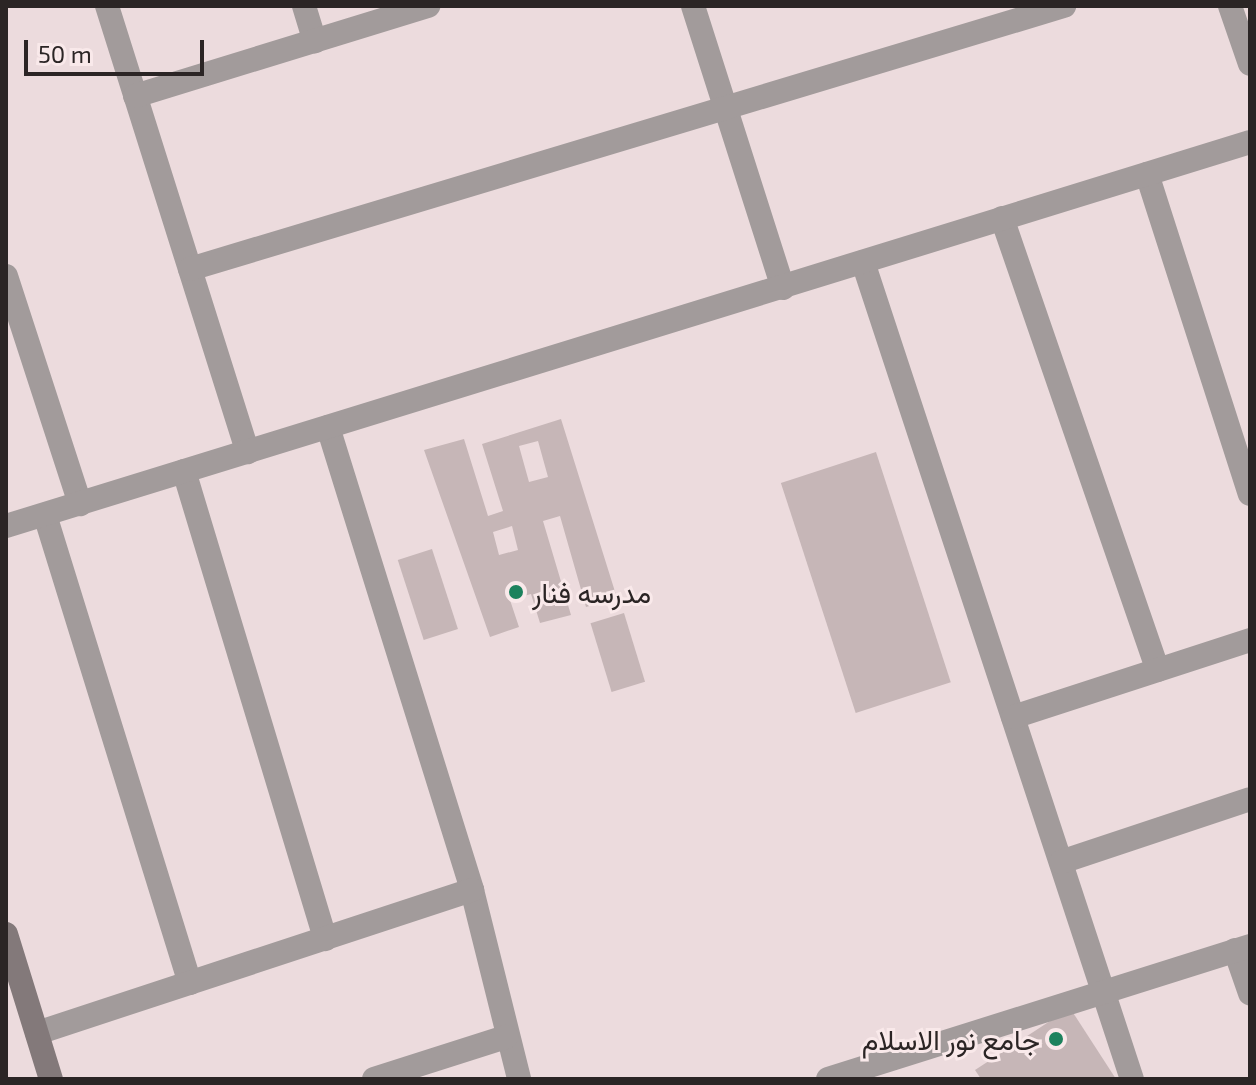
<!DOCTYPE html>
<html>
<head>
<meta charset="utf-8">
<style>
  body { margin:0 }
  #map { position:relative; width:1256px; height:1085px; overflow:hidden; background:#ecdbdd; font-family:"Exo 2",Vazirmatn,sans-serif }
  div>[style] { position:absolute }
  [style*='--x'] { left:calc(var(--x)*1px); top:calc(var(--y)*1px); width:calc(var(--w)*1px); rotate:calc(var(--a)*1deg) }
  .building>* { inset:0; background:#c6b6b7; transform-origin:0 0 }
  .street>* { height:24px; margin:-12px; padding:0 12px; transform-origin:12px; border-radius:12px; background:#a29b9b }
  .secondary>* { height:24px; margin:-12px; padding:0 12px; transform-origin:12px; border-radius:12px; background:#83797a }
  .dots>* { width:22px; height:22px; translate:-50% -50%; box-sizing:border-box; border:4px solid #f9e9ea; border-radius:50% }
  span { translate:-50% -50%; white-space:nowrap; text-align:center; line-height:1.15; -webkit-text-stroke:6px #f9e9ea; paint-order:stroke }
  .poi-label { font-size:28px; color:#2b2525 }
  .left { translate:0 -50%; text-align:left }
  .right { translate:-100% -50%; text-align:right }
  .frame { position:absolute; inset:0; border:8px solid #2b2525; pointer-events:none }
  .scale { position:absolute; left:24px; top:40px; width:180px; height:36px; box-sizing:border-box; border:4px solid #2b2525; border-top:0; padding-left:10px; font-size:24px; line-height:28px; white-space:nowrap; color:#2b2525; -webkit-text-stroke:6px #f9e9ea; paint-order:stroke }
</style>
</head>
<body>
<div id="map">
  <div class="building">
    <div style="clip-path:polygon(evenodd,561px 419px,617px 598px,586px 607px,560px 516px,543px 521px,571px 615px,540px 623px,531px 594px,510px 600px,519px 627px,490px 637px,424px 450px,464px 439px,488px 516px,503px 511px,482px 444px,561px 419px,538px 441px,548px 477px,529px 482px,519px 446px,538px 441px,561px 419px,512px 526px,518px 550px,499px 555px,493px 532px,512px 526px)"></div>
    <div style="left:876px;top:452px;width:242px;height:100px;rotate:72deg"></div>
    <div style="left:432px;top:549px;width:84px;height:36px;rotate:72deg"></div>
    <div style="left:624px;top:613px;width:72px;height:35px;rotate:73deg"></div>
    <div style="clip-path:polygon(1070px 1008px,1116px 1079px,981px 1079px,975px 1070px)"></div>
  </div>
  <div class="street">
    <div style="--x:107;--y:6;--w:468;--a:72.5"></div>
    <div style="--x:304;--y:6;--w:37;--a:73"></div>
    <div style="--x:693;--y:6;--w:296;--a:72.3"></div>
    <div style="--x:1230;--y:6;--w:61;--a:71"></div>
    <div style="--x:135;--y:96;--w:307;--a:-17.1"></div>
    <div style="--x:1147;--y:174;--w:336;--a:72.2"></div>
    <div style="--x:1002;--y:218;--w:478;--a:71"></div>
    <div style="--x:863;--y:262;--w:860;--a:71.78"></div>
    <div style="--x:190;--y:269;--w:913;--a:-16.75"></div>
    <div style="--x:6;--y:276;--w:240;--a:72"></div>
    <div style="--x:328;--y:427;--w:485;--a:72.7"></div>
    <div style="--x:472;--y:890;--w:195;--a:76"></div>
    <div style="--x:184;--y:471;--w:489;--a:73.2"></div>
    <div style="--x:45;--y:515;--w:490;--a:72.8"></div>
    <div style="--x:6;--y:526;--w:1302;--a:-17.15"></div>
    <div style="--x:1013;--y:717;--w:249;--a:-18"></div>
    <div style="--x:1061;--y:862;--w:199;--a:-18.4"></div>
    <div style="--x:1235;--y:950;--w:46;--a:70.8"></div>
    <div style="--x:37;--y:1033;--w:458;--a:-18.2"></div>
    <div style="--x:374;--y:1079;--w:139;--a:-17.7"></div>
    <div style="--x:828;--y:1079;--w:442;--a:-17.5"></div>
  </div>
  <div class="secondary">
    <div style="--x:6;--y:934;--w:152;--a:72.8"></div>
  </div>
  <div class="dots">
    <div style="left:516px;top:592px;background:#1d825d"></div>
    <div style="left:1056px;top:1039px;background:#1d825d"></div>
  </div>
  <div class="poi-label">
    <span class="left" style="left:532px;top:592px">مدرسه فنار</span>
    <span class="right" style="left:1040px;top:1039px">جامع نور الاسلام</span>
  </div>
  <div class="frame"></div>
  <div class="scale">50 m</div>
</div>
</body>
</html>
